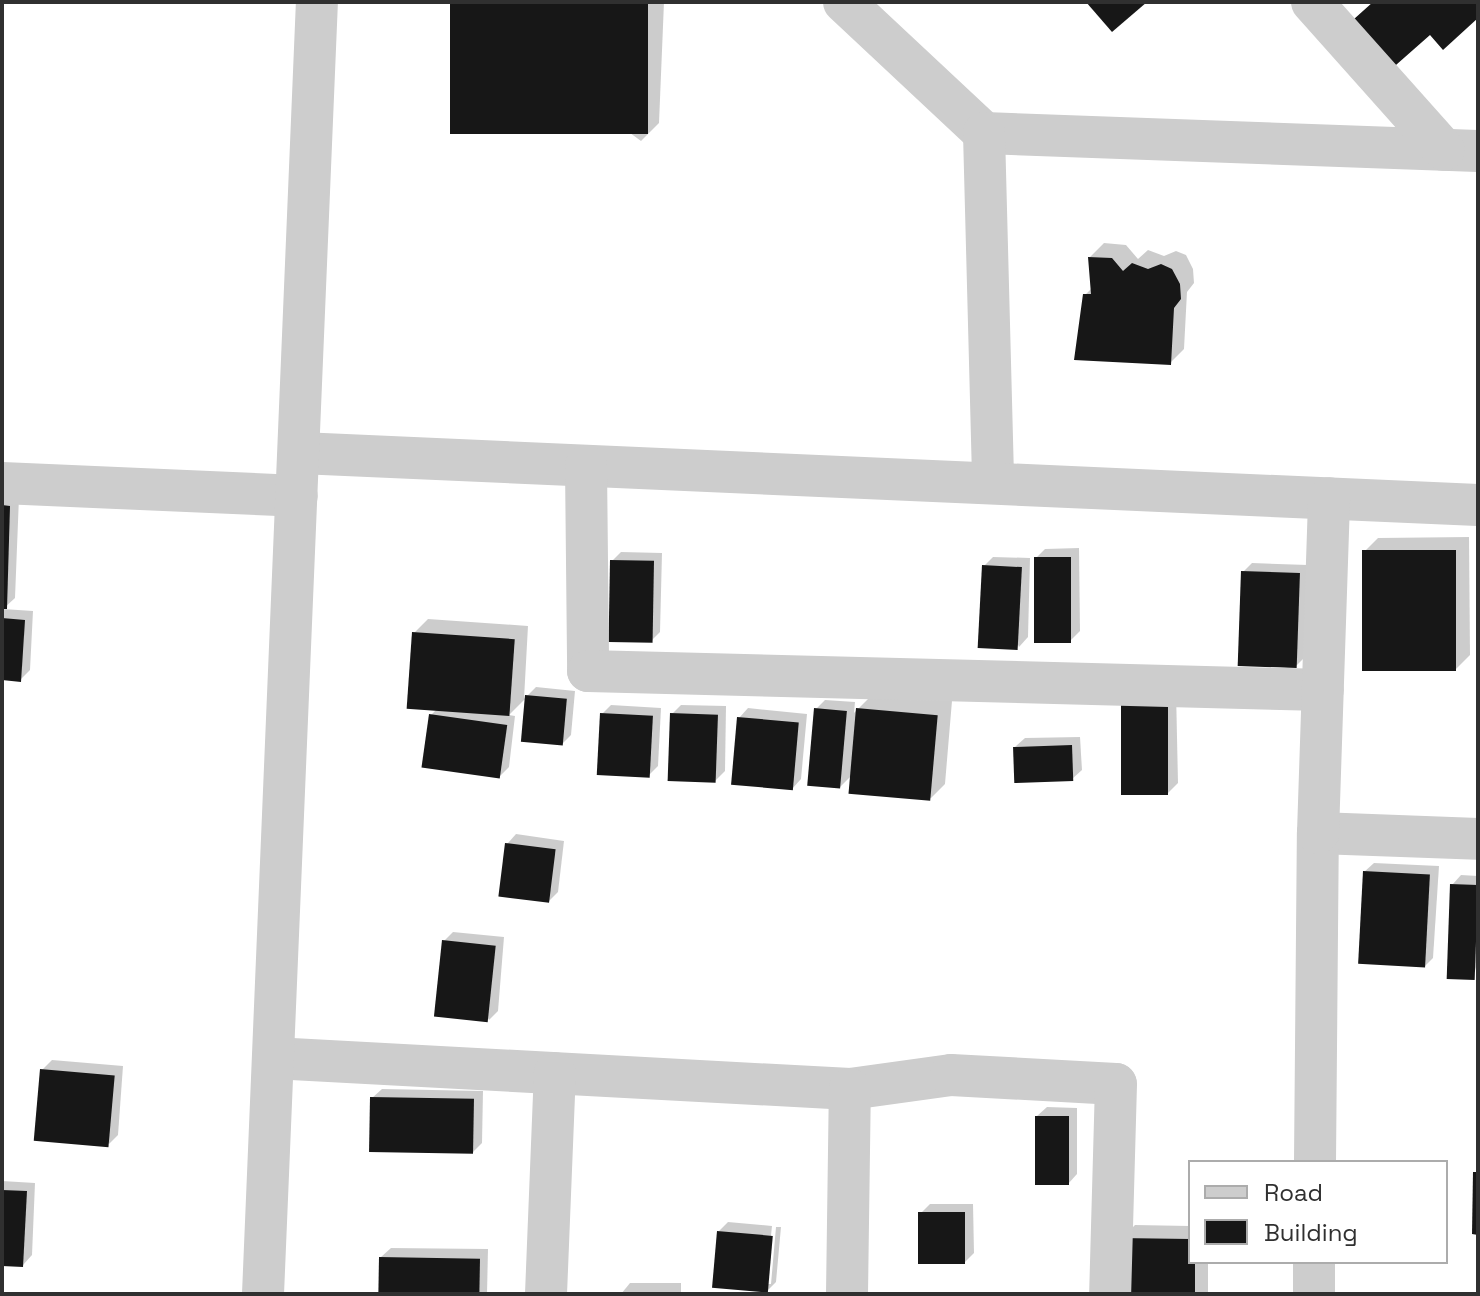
<!DOCTYPE html>
<html>
<head>
<meta charset="utf-8">
<style>
  body { margin:0 }
  #map { position:relative; width:1480px; height:1296px; overflow:hidden; background:#fff; font-family:"Space Grotesk",sans-serif }
  div>[style] { position:absolute }
  [style*='--x'] { left:calc(var(--x)*1px); top:calc(var(--y)*1px); width:calc(var(--w)*1px); rotate:calc(var(--a)*1deg) }
  .shadow>* { inset:0; background:#0003 }
  .building>* { inset:0; background:#171717; transform-origin:0 0 }
  .minor>* { height:42px; margin:-21px; padding:0 21px; transform-origin:21px; border-radius:21px; background:#cdcdcd }
  span { translate:-50% -50%; white-space:nowrap; text-align:center; line-height:1.15; -webkit-text-stroke:8px #fff; paint-order:stroke }
  .frame { position:absolute; inset:0; border:4px solid #303030; pointer-events:none }
  .legend { position:absolute; left:1188px; top:1160px; width:260px; height:104px; box-sizing:border-box; background:#fff; border:2px solid #acacac; margin:0; padding:10px 14px; list-style:none; font-size:24px; color:#303030 }
  .legend li { display:flex; align-items:center; gap:16px; height:40px }
  .legend b { width:40px; border:2px solid #acacac }
</style>
</head>
<body>
<div id="map">
  <div class="shadow">
    <div style="clip-path:polygon(452px 2px,664px 2px,659px 123px,641px 141px)"></div>
    <div style="clip-path:polygon(1104px 243px,1126px 245px,1138px 259px,1148px 250px,1164px 256px,1176px 251px,1186px 255px,1193px 269px,1194px 283px,1187px 292px,1184px 349px,1170px 363px,1085px 295px,1092px 288px,1090px 257px)"></div>
    <div style="clip-path:polygon(2px 496px,19px 497px,15px 598px,3px 609px,33px 611px,30px 670px,20px 680px,2px 678px)"></div>
    <div style="clip-path:polygon(1469px 537px,1470px 655px,1456px 669px,1364px 552px,1378px 538px)"></div>
    <div style="clip-path:polygon(1079px 548px,1080px 631px,1071px 640px,1036px 558px,1045px 549px)"></div>
    <div style="clip-path:polygon(621px 552px,662px 553px,660px 632px,651px 641px,612px 561px)"></div>
    <div style="clip-path:polygon(993px 557px,1030px 558px,1028px 637px,1019px 647px,984px 566px)"></div>
    <div style="clip-path:polygon(1252px 563px,1308px 565px,1305px 657px,1296px 666px,1243px 572px)"></div>
    <div style="clip-path:polygon(428px 619px,528px 626px,524px 699px,536px 687px,575px 691px,571px 735px,562px 744px,527px 697px,509px 715px,515px 716px,509px 767px,500px 776px,431px 715px,437px 709px,414px 633px)"></div>
    <div style="clip-path:polygon(1176px 690px,1178px 783px,1168px 793px,1123px 699px)"></div>
    <div style="clip-path:polygon(872px 695px,952px 701px,945px 784px,931px 798px,854px 773px,840px 787px,816px 709px,825px 700px,855px 702px,854px 713px)"></div>
    <div style="clip-path:polygon(611px 705px,661px 708px,658px 766px,648px 776px,602px 714px)"></div>
    <div style="clip-path:polygon(681px 705px,726px 706px,725px 771px,715px 781px,672px 714px)"></div>
    <div style="clip-path:polygon(748px 708px,807px 714px,801px 779px,792px 789px,739px 718px)"></div>
    <div style="clip-path:polygon(1080px 737px,1082px 770px,1072px 779px,1015px 747px,1025px 738px)"></div>
    <div style="clip-path:polygon(516px 834px,564px 841px,558px 892px,549px 901px,507px 844px)"></div>
    <div style="clip-path:polygon(1374px 863px,1439px 866px,1433px 958px,1424px 967px,1364px 872px)"></div>
    <div style="clip-path:polygon(1461px 875px,1478px 876px,1478px 978px,1452px 885px)"></div>
    <div style="clip-path:polygon(453px 932px,504px 937px,498px 1011px,489px 1020px,444px 941px)"></div>
    <div style="clip-path:polygon(52px 1060px,123px 1066px,118px 1135px,109px 1144px,42px 1070px)"></div>
    <div style="clip-path:polygon(382px 1089px,483px 1091px,482px 1143px,473px 1152px,372px 1098px)"></div>
    <div style="clip-path:polygon(1047px 1107px,1077px 1108px,1077px 1174px,1068px 1184px,1037px 1116px)"></div>
    <div style="clip-path:polygon(2px 1181px,35px 1183px,32px 1255px,23px 1265px,2px 1264px)"></div>
    <div style="clip-path:polygon(930px 1204px,973px 1204px,974px 1253px,965px 1262px,920px 1214px)"></div>
    <div style="clip-path:polygon(728px 1222px,772px 1226px,766px 1284px,771px 1284px,776px 1227px,781px 1227px,776px 1282px,767px 1291px,719px 1231px)"></div>
    <div style="clip-path:polygon(1135px 1225px,1190px 1226px,1190px 1262px,1208px 1262px,1208px 1294px,1120px 1294px,1121px 1239px)"></div>
    <div style="clip-path:polygon(391px 1248px,488px 1249px,487px 1294px,381px 1294px,381px 1257px)"></div>
    <div style="clip-path:polygon(630px 1283px,681px 1283px,681px 1294px,621px 1294px)"></div>
  </div>
  <div class="building">
    <div style="left:450px;top:2px;width:198px;height:132px"></div>
    <div style="clip-path:polygon(1086px 2px,1147px 2px,1112px 32px)"></div>
    <div style="clip-path:polygon(1373px 2px,1478px 2px,1478px 18px,1443px 50px,1430px 35px,1388px 72px,1344px 28px)"></div>
    <div style="clip-path:polygon(1088px 257px,1112px 258px,1123px 271px,1132px 263px,1148px 269px,1161px 264px,1172px 269px,1180px 284px,1181px 299px,1174px 308px,1171px 365px,1074px 360px,1083px 294px,1091px 294px)"></div>
    <div style="clip-path:polygon(2px 505px,10px 506px,7px 609px,2px 609px)"></div>
    <div style="left:1456px;top:550px;width:121px;height:94px;rotate:90deg"></div>
    <div style="left:1034px;top:557px;width:37px;height:86px"></div>
    <div style="left:610px;top:560px;width:44px;height:82px;rotate:1deg"></div>
    <div style="left:982px;top:565px;width:40px;height:83px;rotate:3deg"></div>
    <div style="left:1241px;top:571px;width:59px;height:95px;rotate:2deg"></div>
    <div style="clip-path:polygon(2px 618px,25px 620px,21px 682px,2px 680px)"></div>
    <div style="left:412px;top:632px;width:103px;height:77px;rotate:4deg"></div>
    <div style="left:525px;top:695px;width:42px;height:47px;rotate:5deg"></div>
    <div style="left:1121px;top:698px;width:47px;height:97px"></div>
    <div style="left:814px;top:708px;width:33px;height:78px;rotate:5deg"></div>
    <div style="left:856px;top:708px;width:82px;height:86px;rotate:5deg"></div>
    <div style="left:600px;top:713px;width:53px;height:62px;rotate:3deg"></div>
    <div style="left:670px;top:713px;width:48px;height:68px;rotate:2deg"></div>
    <div style="left:429px;top:714px;width:79px;height:54px;rotate:8deg"></div>
    <div style="left:737px;top:717px;width:62px;height:68px;rotate:5deg"></div>
    <div style="left:1072px;top:745px;width:36px;height:59px;rotate:88deg"></div>
    <div style="left:505px;top:843px;width:51px;height:54px;rotate:7deg"></div>
    <div style="left:1363px;top:871px;width:67px;height:93px;rotate:3deg"></div>
    <div style="left:1450px;top:884px;width:28px;height:95px;rotate:2deg"></div>
    <div style="left:442px;top:940px;width:54px;height:77px;rotate:6deg"></div>
    <div style="left:40px;top:1069px;width:75px;height:72px;rotate:5deg"></div>
    <div style="left:370px;top:1097px;width:104px;height:55px;rotate:1deg"></div>
    <div style="left:1035px;top:1116px;width:34px;height:69px"></div>
    <div style="clip-path:polygon(1473px 1172px,1478px 1172px,1478px 1235px,1472px 1234px)"></div>
    <div style="clip-path:polygon(2px 1190px,27px 1191px,23px 1267px,2px 1266px)"></div>
    <div style="left:965px;top:1212px;width:52px;height:47px;rotate:90deg"></div>
    <div style="left:717px;top:1231px;width:56px;height:57px;rotate:5deg"></div>
    <div style="clip-path:polygon(1119px 1238px,1190px 1239px,1190px 1262px,1195px 1262px,1195px 1294px,1118px 1294px)"></div>
    <div style="left:379px;top:1257px;width:101px;height:37px;rotate:1deg"></div>
  </div>
  <div class="minor">
    <div style="--x:844;--y:2;--w:192;--a:43.1"></div>
    <div style="--x:984;--y:133;--w:494;--a:2.1"></div>
    <div style="--x:1312;--y:2;--w:198;--a:48.3"></div>
    <div style="--x:984;--y:133;--w:350;--a:88.5"></div>
    <div style="--x:300;--y:453;--w:1179;--a:2.53"></div>
    <div style="--x:586;--y:466;--w:205;--a:89.4"></div>
    <div style="--x:588;--y:671;--w:735;--a:1.48"></div>
    <div style="--x:2;--y:483;--w:295;--a:2.5"></div>
    <div style="--x:1318;--y:833;--w:160;--a:2.1"></div>
    <div style="--x:273;--y:1058;--w:578;--a:3.08"></div>
    <div style="--x:850;--y:1089;--w:102;--a:-7.9"></div>
    <div style="--x:951;--y:1075;--w:165;--a:3.1"></div>
    <div style="--x:1116;--y:1084;--w:210;--a:91.6"></div>
    <div style="--x:1315;--y:1162;--w:329;--a:-89.5"></div>
    <div style="--x:1318;--y:833;--w:335;--a:-88.1"></div>
    <div style="--x:263;--y:1294;--w:1293;--a:-87.61"></div>
    <div style="--x:546;--y:1294;--w:221;--a:-87.7"></div>
    <div style="--x:847;--y:1294;--w:205;--a:-89.2"></div>
    <div style="--x:1314;--y:1294;--w:32;--a:-90"></div>
  </div>
  <div class="frame"></div>
  <ul class="legend">
  <li><b style="height:10px;background:#cdcdcd"></b>Road</li>
  <li><b style="height:22px;background:#171717"></b>Building</li>
  </ul>
</div>
</body>
</html>
